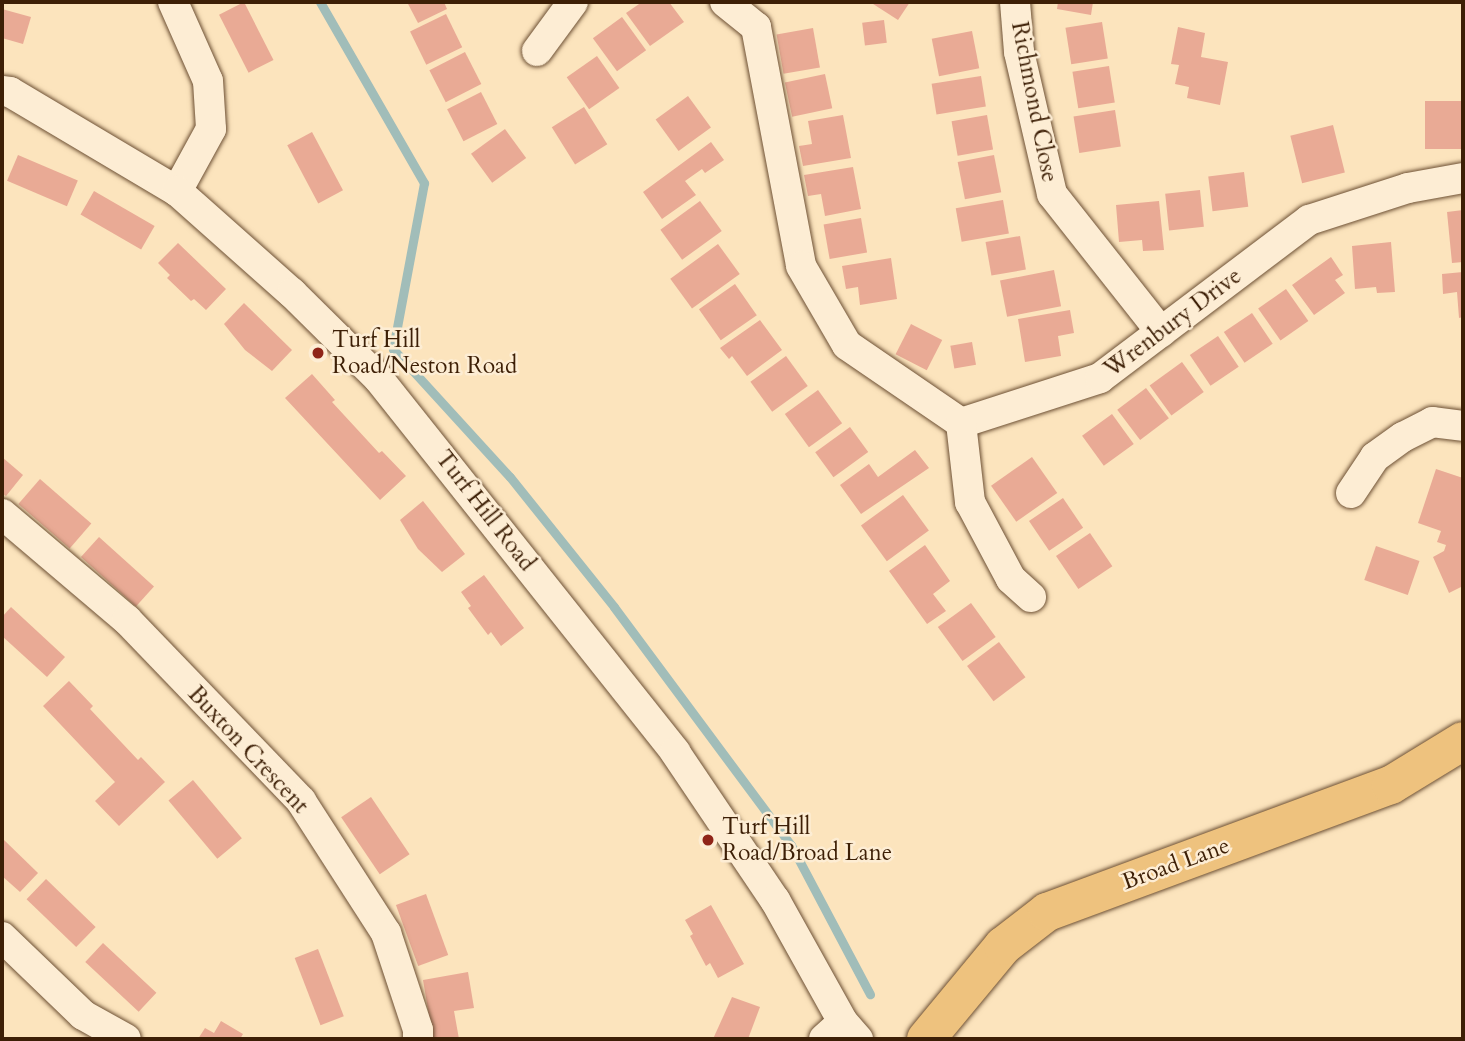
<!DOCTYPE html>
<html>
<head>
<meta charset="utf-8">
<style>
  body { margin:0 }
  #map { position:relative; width:1465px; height:1041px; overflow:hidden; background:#fce4bd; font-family:Cardo,serif }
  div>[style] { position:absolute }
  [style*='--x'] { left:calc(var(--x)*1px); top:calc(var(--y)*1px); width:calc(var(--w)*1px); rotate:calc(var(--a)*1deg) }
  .stream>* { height:9px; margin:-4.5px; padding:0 4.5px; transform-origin:4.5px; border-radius:4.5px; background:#a1bdb9 }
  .building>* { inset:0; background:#e9aa95; transform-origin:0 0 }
  .roads { filter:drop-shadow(0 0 2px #6d5034) drop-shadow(0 0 2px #6d5034) }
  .minor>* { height:30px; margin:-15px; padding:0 15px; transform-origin:15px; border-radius:15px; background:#fdedd4 }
  .major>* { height:38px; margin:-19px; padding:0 19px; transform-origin:19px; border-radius:19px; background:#eec27e }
  .dots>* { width:19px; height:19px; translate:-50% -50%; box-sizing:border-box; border:4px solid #fdedd4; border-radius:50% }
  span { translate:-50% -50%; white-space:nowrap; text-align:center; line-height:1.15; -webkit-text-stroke:5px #fdedd4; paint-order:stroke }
  .street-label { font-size:23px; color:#3d1f06 }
  .poi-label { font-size:23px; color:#3d1f06 }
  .left { translate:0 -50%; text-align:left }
  .frame { position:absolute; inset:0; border:4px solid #3d1f06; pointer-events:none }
</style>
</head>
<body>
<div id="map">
  <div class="stream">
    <div style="--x:320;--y:2;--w:209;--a:60.1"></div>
    <div style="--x:424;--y:183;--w:169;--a:100.6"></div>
    <div style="--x:393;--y:349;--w:173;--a:47.6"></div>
    <div style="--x:510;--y:477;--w:166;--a:51.3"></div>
    <div style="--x:614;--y:607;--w:297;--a:53.4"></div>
    <div style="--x:791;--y:845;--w:169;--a:62.1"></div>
  </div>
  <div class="building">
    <div style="left:244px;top:2px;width:65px;height:28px;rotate:63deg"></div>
    <div style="clip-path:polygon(407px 2px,444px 2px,447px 9px,418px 23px)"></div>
    <div style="clip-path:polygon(642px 2px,669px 2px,684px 22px,650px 46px,626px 13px)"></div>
    <div style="clip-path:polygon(870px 2px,910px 2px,898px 20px)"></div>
    <div style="clip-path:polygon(1058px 2px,1093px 2px,1091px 15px,1057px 9px)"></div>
    <div style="clip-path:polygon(2px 9px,31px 17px,23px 44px,2px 38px)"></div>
    <div style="left:446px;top:14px;width:37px;height:40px;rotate:64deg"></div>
    <div style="left:622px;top:17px;width:41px;height:36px;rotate:54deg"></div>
    <div style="left:884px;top:20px;width:23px;height:22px;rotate:83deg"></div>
    <div style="left:1102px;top:22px;width:37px;height:37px;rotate:81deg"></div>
    <div style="clip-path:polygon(1178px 27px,1205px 33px,1201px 57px,1228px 62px,1220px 105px,1187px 98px,1189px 87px,1175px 84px,1179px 65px,1171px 64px)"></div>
    <div style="left:813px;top:28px;width:40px;height:37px;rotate:80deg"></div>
    <div style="left:972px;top:31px;width:38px;height:41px;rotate:79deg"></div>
    <div style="left:465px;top:52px;width:36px;height:40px;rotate:63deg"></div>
    <div style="left:597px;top:56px;width:39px;height:37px;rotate:55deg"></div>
    <div style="left:1109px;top:66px;width:37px;height:37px;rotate:81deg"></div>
    <div style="left:825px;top:74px;width:35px;height:41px;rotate:78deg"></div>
    <div style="left:981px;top:76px;width:31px;height:50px;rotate:81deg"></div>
    <div style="left:481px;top:92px;width:36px;height:38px;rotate:63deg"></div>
    <div style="left:688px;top:96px;width:39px;height:40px;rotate:54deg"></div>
    <div style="left:1463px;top:101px;width:48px;height:38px;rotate:90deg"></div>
    <div style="left:584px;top:107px;width:44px;height:38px;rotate:58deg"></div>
    <div style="left:1115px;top:110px;width:37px;height:42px;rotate:81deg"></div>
    <div style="clip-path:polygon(843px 115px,851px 158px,803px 166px,799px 146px,812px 144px,808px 121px)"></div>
    <div style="left:987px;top:115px;width:35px;height:36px;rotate:80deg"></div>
    <div style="left:1333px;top:125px;width:49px;height:44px;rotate:76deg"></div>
    <div style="left:505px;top:129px;width:36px;height:42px;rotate:54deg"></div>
    <div style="left:312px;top:132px;width:66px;height:28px;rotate:62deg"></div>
    <div style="clip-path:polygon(711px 142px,724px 160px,705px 173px,702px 169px,685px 181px,696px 195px,662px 219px,643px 192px)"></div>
    <div style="left:18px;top:155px;width:65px;height:28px;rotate:23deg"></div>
    <div style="left:994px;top:155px;width:38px;height:37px;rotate:79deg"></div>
    <div style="clip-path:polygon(853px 167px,861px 209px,825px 216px,821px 194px,808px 196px,804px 175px)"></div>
    <div style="left:1244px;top:172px;width:35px;height:36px;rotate:83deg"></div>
    <div style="left:1200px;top:190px;width:37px;height:35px;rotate:84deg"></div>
    <div style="left:94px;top:191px;width:70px;height:27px;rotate:30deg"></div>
    <div style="left:1003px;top:200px;width:34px;height:48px;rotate:80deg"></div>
    <div style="left:700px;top:201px;width:37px;height:49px;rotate:54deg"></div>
    <div style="clip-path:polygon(1159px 201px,1164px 250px,1143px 251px,1142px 240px,1119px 242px,1116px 205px)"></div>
    <div style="clip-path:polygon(1463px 210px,1463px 262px,1452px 263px,1447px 212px)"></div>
    <div style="left:861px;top:218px;width:35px;height:38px;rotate:80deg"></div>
    <div style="left:1020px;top:236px;width:34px;height:35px;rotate:80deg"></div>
    <div style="clip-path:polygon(1391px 242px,1395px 292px,1377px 293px,1376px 287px,1355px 289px,1352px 246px)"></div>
    <div style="clip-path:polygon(178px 243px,226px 289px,206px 310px,194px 299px,191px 301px,167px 278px,170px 275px,158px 263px)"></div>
    <div style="left:718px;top:244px;width:37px;height:59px;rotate:54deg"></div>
    <div style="clip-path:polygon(1331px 257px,1343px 275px,1335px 280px,1345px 293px,1314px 315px,1292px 285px)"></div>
    <div style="clip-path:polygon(891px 258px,897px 299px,860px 305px,858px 287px,846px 289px,842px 266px)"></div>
    <div style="left:1054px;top:270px;width:37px;height:55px;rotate:79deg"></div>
    <div style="clip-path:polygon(1463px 272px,1463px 317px,1459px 318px,1457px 292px,1443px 294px,1442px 274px)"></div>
    <div style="left:735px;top:284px;width:38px;height:44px;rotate:55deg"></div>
    <div style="left:1286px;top:289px;width:39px;height:34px;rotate:55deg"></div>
    <div style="clip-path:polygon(244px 303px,292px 350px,272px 371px,245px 350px,224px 324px)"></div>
    <div style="clip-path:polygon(1070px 310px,1074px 333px,1058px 336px,1061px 356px,1025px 362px,1018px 319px)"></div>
    <div style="left:1252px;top:313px;width:37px;height:34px;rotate:56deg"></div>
    <div style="clip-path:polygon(760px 320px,782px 350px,747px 376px,732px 356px,729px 359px,720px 348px)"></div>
    <div style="left:911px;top:324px;width:35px;height:34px;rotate:27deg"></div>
    <div style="left:1218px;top:336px;width:37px;height:34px;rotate:56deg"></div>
    <div style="left:972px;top:342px;width:23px;height:22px;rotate:80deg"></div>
    <div style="left:786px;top:356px;width:37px;height:44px;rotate:54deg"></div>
    <div style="left:1182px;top:362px;width:37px;height:40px;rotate:54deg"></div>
    <div style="clip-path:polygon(312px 374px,335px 400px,332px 402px,379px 453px,382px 451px,406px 476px,380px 500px,285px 398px)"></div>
    <div style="left:1146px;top:388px;width:38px;height:36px;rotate:53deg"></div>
    <div style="left:818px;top:390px;width:41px;height:41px;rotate:54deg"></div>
    <div style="left:1112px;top:414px;width:37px;height:37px;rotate:54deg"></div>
    <div style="left:850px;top:427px;width:31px;height:43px;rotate:54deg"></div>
    <div style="clip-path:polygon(915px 450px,929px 468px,861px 514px,840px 485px,869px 464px,878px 477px)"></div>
    <div style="clip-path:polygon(2px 457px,23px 475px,6px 496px,2px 493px)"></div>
    <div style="left:1032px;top:457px;width:44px;height:50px;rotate:55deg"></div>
    <div style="clip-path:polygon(1436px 469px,1463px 478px,1463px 586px,1449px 593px,1433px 557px,1444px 551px,1446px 545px,1437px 542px,1441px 531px,1418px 523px)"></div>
    <div style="left:40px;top:479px;width:68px;height:33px;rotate:41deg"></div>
    <div style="left:903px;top:495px;width:44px;height:52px;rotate:54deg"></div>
    <div style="left:1063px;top:498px;width:36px;height:41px;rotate:56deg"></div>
    <div style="clip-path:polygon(423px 501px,465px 554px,442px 572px,418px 549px,400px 520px)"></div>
    <div style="left:1090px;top:533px;width:40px;height:41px;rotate:56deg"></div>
    <div style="left:99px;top:537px;width:74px;height:27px;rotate:42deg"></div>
    <div style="clip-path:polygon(925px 545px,950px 581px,933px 594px,946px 611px,927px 624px,889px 571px)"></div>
    <div style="left:1376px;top:546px;width:46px;height:36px;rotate:19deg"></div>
    <div style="clip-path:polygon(484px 575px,524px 628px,501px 646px,491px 632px,488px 635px,468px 608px,471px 606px,461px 592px)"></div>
    <div style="left:971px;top:603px;width:42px;height:41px;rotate:54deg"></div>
    <div style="clip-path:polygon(11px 607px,65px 657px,47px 677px,2px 636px,2px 617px)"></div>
    <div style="left:999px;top:642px;width:44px;height:40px;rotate:53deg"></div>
    <div style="clip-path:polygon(69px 681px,93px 706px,90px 709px,138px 760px,141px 757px,165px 782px,119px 826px,95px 801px,115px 782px,43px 706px)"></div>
    <div style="left:193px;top:780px;width:76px;height:32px;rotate:50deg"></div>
    <div style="left:371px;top:797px;width:69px;height:36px;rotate:56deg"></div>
    <div style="clip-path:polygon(2px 838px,38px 873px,20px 892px,2px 876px)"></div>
    <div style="left:46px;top:879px;width:69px;height:28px;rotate:44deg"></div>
    <div style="left:426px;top:894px;width:65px;height:32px;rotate:70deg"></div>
    <div style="clip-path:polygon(711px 905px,744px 964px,718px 978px,710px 963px,706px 966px,690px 936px,693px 934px,685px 920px)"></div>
    <div style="left:103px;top:943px;width:73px;height:26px;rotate:43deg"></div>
    <div style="left:318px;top:949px;width:72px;height:25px;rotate:69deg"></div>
    <div style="clip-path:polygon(468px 972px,474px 1008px,454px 1011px,459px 1039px,433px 1039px,423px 980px)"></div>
    <div style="clip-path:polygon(732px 997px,760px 1007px,748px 1039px,713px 1039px)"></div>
    <div style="clip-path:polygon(221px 1021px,243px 1034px,240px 1039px,198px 1039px,205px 1028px,214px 1033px)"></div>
  </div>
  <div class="roads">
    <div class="minor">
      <div style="--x:173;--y:2;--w:86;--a:66.1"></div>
      <div style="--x:208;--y:81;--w:48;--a:86.4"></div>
      <div style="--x:211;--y:129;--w:71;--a:118.7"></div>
      <div style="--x:725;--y:2;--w:40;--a:39"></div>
      <div style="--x:756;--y:27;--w:243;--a:79.3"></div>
      <div style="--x:801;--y:266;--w:91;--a:59.8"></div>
      <div style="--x:847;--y:345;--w:138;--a:34.4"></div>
      <div style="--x:961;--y:423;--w:146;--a:-17.9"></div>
      <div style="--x:1100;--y:378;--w:262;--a:-37.1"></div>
      <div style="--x:1309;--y:220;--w:104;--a:-17.9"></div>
      <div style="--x:1408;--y:188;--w:56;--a:-10.3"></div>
      <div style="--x:1015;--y:2;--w:50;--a:85.4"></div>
      <div style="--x:1019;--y:52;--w:146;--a:76.9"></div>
      <div style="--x:1052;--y:194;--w:176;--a:51.7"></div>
      <div style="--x:537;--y:51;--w:61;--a:-53.7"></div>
      <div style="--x:2;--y:91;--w:8;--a:7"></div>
      <div style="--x:10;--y:92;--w:194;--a:30.7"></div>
      <div style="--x:177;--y:191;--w:154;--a:41.6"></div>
      <div style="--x:292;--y:293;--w:121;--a:44.7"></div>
      <div style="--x:378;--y:378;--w:478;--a:51.5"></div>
      <div style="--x:675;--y:752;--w:179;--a:56"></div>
      <div style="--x:775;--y:900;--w:140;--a:60.9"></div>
      <div style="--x:843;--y:1022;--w:23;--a:49"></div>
      <div style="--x:961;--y:423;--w:80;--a:83.5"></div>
      <div style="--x:970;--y:502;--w:87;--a:62"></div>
      <div style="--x:1011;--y:579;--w:27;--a:42"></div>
      <div style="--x:1351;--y:493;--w:43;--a:-56.3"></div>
      <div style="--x:1375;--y:457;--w:34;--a:-36"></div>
      <div style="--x:1403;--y:437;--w:33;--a:-27"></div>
      <div style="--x:1432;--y:422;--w:31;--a:7"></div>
      <div style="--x:2;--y:514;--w:164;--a:40.3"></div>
      <div style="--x:127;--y:620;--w:251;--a:46.1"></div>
      <div style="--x:301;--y:801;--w:157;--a:57.2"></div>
      <div style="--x:386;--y:933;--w:102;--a:71.7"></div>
      <div style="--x:418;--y:1030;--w:9;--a:90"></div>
      <div style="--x:2;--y:937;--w:112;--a:43.9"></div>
      <div style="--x:83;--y:1015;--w:49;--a:29.2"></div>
      <div style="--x:824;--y:1039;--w:25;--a:-42"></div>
    </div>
    <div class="major">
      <div style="--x:926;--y:1039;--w:121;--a:-50.4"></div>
      <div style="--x:1003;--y:946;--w:56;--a:-37.7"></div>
      <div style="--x:1047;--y:912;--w:367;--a:-20.3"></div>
      <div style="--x:1391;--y:785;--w:84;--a:-31.4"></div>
    </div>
  </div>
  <div class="dots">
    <div style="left:318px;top:353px;background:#8f2418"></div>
    <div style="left:708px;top:840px;background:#8f2418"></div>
  </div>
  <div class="street-label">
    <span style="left:1034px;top:102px;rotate:79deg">Richmond Close</span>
    <span style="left:1173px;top:323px;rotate:-37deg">Wrenbury Drive</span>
    <span style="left:485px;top:511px;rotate:52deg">Turf Hill Road</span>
    <span style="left:248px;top:750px;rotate:47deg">Buxton Crescent</span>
    <span style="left:1176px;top:864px;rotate:-20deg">Broad Lane</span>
  </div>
  <div class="poi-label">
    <span class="left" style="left:332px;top:353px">Turf Hill<br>Road/Neston Road</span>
    <span class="left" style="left:722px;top:840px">Turf Hill<br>Road/Broad Lane</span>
  </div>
  <div class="frame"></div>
</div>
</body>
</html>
